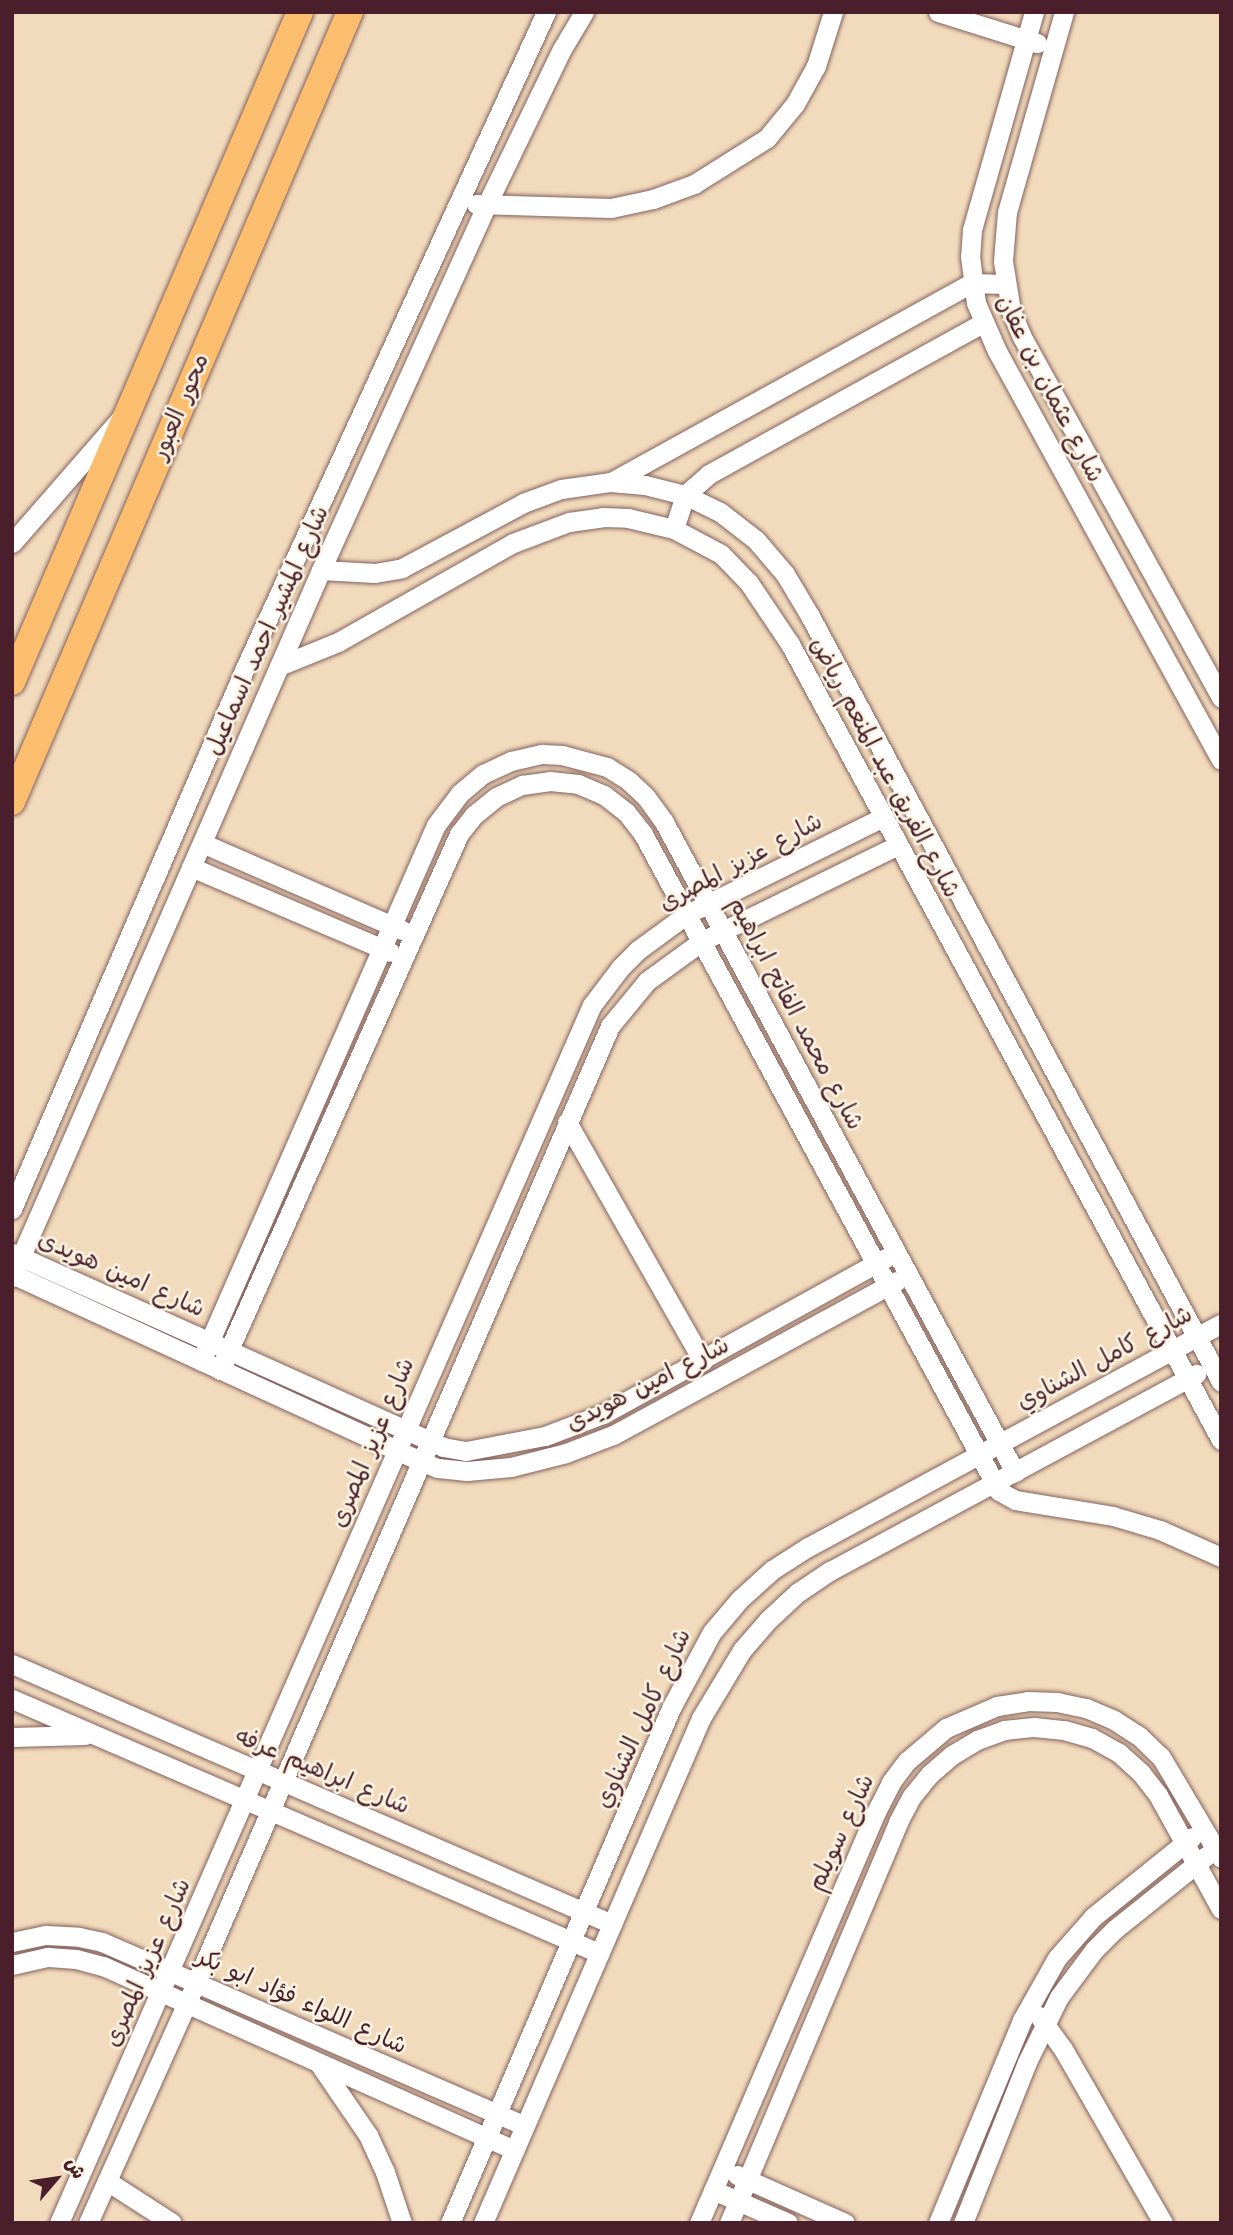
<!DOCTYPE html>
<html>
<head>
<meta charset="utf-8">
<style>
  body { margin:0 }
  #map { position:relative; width:1233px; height:2235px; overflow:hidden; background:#f2dbbc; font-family:Kalam,"Playpen Sans Arabic",sans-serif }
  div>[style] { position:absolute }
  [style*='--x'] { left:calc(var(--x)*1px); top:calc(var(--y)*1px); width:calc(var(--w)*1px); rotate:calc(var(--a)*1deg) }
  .roads { filter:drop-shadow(0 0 2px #85615e) drop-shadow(0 0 2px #85615e) }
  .minor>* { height:19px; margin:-9.5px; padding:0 9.5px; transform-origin:9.5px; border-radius:9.5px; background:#fff }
  .highway>* { height:26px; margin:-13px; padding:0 13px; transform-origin:13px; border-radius:13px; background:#fbbe6e }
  span { translate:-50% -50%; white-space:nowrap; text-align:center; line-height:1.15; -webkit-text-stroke:5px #fcf5e5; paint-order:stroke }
  .street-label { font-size:24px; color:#4a1f2b }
  .frame { position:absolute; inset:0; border:14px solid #4a1f2b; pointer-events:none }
  .north { position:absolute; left:21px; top:2144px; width:70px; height:70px; -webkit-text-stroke:5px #fcf5e5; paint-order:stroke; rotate:61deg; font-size:19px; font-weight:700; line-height:28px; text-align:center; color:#4a1f2b }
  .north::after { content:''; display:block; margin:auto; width:24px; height:32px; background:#4a1f2b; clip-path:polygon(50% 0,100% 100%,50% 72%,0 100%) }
</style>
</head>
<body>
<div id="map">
  <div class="roads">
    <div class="minor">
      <div style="--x:938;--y:12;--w:104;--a:17.4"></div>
      <div style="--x:1034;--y:12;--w:227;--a:105.9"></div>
      <div style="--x:972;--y:230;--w:26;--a:94"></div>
      <div style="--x:970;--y:256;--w:47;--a:82.7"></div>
      <div style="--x:976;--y:303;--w:52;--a:66.4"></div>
      <div style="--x:997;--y:351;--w:466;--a:61.3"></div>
      <div style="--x:1064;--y:12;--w:208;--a:105.9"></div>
      <div style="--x:1007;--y:212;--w:49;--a:94.7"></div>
      <div style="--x:1003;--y:261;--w:51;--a:80.9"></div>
      <div style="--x:1011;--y:311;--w:28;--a:67"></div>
      <div style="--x:1022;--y:337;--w:412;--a:61.1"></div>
      <div style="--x:476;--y:204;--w:135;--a:1.7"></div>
      <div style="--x:611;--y:208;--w:43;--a:-12.1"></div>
      <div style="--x:653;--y:199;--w:44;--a:-20.1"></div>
      <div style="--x:694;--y:184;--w:86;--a:-32.2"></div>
      <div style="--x:767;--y:138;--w:44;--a:-50.5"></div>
      <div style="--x:795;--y:104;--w:43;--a:-61.1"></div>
      <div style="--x:816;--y:66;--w:57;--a:-72.5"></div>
      <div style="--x:611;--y:482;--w:412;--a:-28.9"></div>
      <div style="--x:972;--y:283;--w:32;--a:2"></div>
      <div style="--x:674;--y:529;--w:36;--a:-72"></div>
      <div style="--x:685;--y:495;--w:32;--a:-41"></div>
      <div style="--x:709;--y:474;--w:312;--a:-28.9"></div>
      <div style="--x:12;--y:543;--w:164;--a:-48.9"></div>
      <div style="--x:321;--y:570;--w:54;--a:3.2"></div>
      <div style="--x:375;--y:573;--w:27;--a:-10"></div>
      <div style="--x:402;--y:568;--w:137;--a:-28.2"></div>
      <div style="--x:523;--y:503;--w:40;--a:-20.2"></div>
      <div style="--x:561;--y:489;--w:49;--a:-8.1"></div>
      <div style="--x:610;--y:482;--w:35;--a:5"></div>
      <div style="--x:645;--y:485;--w:41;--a:14"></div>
      <div style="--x:685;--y:495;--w:39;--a:26"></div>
      <div style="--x:720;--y:512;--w:46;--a:37.9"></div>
      <div style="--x:756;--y:540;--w:45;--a:49.5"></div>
      <div style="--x:785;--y:574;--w:49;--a:59.2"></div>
      <div style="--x:810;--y:616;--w:869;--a:61.78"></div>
      <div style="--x:279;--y:666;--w:64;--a:-22.1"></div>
      <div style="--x:338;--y:642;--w:201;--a:-29.5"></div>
      <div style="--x:513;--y:543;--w:60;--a:-20.6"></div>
      <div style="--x:569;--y:522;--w:34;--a:-8"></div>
      <div style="--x:603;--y:517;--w:25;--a:2"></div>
      <div style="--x:628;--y:518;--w:47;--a:13.4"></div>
      <div style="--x:674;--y:529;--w:53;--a:28"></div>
      <div style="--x:721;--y:554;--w:40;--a:46"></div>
      <div style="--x:749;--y:583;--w:73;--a:56.1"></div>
      <div style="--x:790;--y:644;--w:905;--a:61.57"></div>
      <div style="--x:202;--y:843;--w:218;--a:23.5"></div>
      <div style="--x:191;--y:867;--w:216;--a:23.1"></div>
      <div style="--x:567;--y:1122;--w:275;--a:60.4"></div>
      <div style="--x:12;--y:1209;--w:589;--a:-66.7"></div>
      <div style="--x:245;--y:668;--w:722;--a:-65.35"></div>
      <div style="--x:12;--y:1253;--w:473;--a:24.2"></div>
      <div style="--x:443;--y:1447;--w:23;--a:10"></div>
      <div style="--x:466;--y:1451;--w:80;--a:-10.8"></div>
      <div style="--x:545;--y:1436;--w:62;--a:-20.8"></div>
      <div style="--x:603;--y:1414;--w:323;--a:-28.9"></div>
      <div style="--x:12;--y:1274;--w:451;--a:24.6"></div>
      <div style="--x:422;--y:1462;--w:17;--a:21"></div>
      <div style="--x:438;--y:1468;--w:29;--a:6"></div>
      <div style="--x:467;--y:1471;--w:44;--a:-5.2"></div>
      <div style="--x:511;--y:1467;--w:57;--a:-14.3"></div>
      <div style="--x:566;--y:1453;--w:50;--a:-21"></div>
      <div style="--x:613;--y:1435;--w:323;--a:-28.5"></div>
      <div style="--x:12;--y:1277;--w:772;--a:-66.39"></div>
      <div style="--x:321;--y:570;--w:402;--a:-65.6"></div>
      <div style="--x:487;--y:204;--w:172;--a:-64.2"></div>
      <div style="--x:562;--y:49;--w:43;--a:-59.3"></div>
      <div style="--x:201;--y:1361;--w:585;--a:-66.33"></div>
      <div style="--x:436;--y:825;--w:39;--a:-53"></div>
      <div style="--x:459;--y:794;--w:31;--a:-40"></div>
      <div style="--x:483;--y:774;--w:31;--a:-25"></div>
      <div style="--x:511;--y:761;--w:32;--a:-13"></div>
      <div style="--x:542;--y:754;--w:20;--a:3"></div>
      <div style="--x:562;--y:755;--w:47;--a:14.9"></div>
      <div style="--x:607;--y:767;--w:26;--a:32"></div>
      <div style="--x:629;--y:781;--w:23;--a:43"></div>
      <div style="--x:646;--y:797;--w:31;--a:54"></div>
      <div style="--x:664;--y:822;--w:739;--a:61.63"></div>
      <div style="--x:220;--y:1370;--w:587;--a:-65.97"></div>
      <div style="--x:459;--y:834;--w:24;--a:-52"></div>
      <div style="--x:474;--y:815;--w:28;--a:-39"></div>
      <div style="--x:496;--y:797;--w:29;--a:-25"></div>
      <div style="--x:522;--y:785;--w:28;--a:-8"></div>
      <div style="--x:550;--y:781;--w:28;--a:6"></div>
      <div style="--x:578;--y:784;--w:28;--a:23"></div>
      <div style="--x:604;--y:795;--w:28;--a:38"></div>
      <div style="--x:626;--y:812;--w:28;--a:52"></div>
      <div style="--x:643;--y:834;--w:747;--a:61.55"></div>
      <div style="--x:999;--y:1491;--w:18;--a:29"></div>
      <div style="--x:1015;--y:1500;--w:99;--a:9.3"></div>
      <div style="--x:1113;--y:1516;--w:49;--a:16.6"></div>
      <div style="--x:1160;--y:1530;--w:67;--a:23.9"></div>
      <div style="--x:12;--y:1664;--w:654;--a:23.43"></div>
      <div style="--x:12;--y:1699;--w:640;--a:23.4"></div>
      <div style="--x:12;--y:1737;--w:73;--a:-1.6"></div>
      <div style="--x:12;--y:1942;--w:35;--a:-12"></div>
      <div style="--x:46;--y:1935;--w:33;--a:3"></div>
      <div style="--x:79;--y:1937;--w:24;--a:12"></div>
      <div style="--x:102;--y:1942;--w:461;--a:23.5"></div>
      <div style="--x:12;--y:1965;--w:37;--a:-13"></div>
      <div style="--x:48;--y:1957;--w:28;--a:4"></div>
      <div style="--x:76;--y:1959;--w:28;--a:15"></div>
      <div style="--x:103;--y:1966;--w:451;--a:24.1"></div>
      <div style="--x:1039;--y:2016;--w:41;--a:54"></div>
      <div style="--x:1063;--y:2049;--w:201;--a:60.1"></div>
      <div style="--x:320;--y:2065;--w:85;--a:55.6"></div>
      <div style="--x:368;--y:2135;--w:41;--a:65.3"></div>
      <div style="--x:385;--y:2172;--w:54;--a:71.6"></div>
      <div style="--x:737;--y:2175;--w:118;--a:24"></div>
      <div style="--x:107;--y:2181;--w:77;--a:32.9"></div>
      <div style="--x:713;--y:2190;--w:82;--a:23.7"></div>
      <div style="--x:59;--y:2223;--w:1330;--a:-66.37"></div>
      <div style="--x:592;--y:1005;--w:48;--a:-52.7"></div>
      <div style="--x:621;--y:967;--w:24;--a:-45"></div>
      <div style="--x:638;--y:950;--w:61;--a:-36.3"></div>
      <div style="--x:687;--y:914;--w:219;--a:-26.3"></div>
      <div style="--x:88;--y:2223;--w:241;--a:-65.8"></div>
      <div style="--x:187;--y:2003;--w:1065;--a:-66.59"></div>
      <div style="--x:610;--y:1026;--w:58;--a:-50.6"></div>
      <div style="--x:647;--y:981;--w:68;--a:-36"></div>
      <div style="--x:702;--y:941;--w:218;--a:-26.1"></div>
      <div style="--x:450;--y:2223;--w:560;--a:-66.77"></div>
      <div style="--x:671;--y:1708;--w:86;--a:-61.7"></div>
      <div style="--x:712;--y:1632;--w:43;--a:-49.7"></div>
      <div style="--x:740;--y:1599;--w:43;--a:-42.2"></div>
      <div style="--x:772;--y:1570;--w:43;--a:-32.6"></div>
      <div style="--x:808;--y:1547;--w:469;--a:-28.4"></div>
      <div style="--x:483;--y:2223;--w:550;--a:-66.65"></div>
      <div style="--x:701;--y:1718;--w:79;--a:-58.9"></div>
      <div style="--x:742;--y:1650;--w:40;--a:-49"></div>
      <div style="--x:768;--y:1620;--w:40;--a:-43"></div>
      <div style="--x:797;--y:1593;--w:40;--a:-34"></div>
      <div style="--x:830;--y:1571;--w:416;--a:-28.3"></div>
      <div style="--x:699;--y:2223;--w:447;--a:-66.7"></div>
      <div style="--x:876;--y:1812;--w:34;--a:-63"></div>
      <div style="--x:891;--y:1782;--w:26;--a:-53"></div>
      <div style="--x:907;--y:1761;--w:51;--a:-40.2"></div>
      <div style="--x:946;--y:1728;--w:56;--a:-23.3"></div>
      <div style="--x:997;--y:1706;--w:30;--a:-9"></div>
      <div style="--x:1027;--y:1701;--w:30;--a:2"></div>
      <div style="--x:1057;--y:1702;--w:30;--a:12"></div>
      <div style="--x:1086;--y:1708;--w:30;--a:23"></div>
      <div style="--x:1114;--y:1720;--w:30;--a:33"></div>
      <div style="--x:1139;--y:1736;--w:30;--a:44"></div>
      <div style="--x:1161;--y:1757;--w:117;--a:59.3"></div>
      <div style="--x:729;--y:2223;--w:435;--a:-67.1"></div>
      <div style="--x:898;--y:1822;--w:30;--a:-62"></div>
      <div style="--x:912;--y:1796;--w:28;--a:-51"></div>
      <div style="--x:930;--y:1774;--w:29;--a:-41"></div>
      <div style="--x:952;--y:1755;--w:29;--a:-31"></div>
      <div style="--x:977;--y:1740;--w:29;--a:-20"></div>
      <div style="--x:1004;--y:1730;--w:30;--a:-6"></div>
      <div style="--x:1034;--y:1727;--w:30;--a:6"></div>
      <div style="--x:1064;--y:1730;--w:29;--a:16"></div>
      <div style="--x:1092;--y:1738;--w:31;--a:29"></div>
      <div style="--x:1119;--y:1753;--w:30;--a:42"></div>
      <div style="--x:1141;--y:1773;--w:28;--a:52"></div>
      <div style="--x:1158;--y:1795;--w:130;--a:61.1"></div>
      <div style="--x:938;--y:2223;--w:220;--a:-67.5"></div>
      <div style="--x:1022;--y:2020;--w:71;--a:-60.6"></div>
      <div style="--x:1057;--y:1958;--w:55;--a:-48.7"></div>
      <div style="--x:1093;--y:1917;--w:127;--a:-38.9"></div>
      <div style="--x:963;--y:2223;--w:173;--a:-68.3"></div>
      <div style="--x:1027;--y:2062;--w:72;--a:-63.8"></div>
      <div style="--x:1059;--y:1997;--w:59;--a:-53.3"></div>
      <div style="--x:1094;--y:1950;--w:30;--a:-45"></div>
      <div style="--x:1115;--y:1929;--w:117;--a:-38.7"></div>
    </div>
    <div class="highway">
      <div style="--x:12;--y:682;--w:729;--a:-66.74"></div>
      <div style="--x:12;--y:802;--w:859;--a:-66.84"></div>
    </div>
  </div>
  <div class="street-label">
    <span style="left:1049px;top:389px;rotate:63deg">شارع عثمان بن عفان</span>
    <span style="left:181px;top:407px;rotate:-67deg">محور العبور</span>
    <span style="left:268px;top:631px;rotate:-66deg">شارع المشير احمد اسماعيل</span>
    <span style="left:884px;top:768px;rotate:62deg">شارع الفريق عبد المنعم رياض</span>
    <span style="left:741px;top:863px;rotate:-28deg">شارع عزيز المصرى</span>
    <span style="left:795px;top:1014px;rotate:62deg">شارع محمد الفاتح ابراهيم</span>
    <span style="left:121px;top:1275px;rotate:24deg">شارع امين هويدى</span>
    <span style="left:1105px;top:1359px;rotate:-28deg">شارع كامل الشناوي</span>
    <span style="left:648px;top:1385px;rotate:-27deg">شارع امين هويدى</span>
    <span style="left:373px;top:1443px;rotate:-67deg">شارع عزيز المصرى</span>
    <span style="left:644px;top:1719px;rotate:-65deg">شارع كامل الشناوي</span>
    <span style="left:322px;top:1772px;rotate:23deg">شارع ابراهيم عرفه</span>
    <span style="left:842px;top:1833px;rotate:-65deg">شارع سويلم</span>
    <span style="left:148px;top:1963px;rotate:-66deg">شارع عزيز المصرى</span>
    <span style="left:301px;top:2002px;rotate:24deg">شارع اللواء فؤاد ابو بكر</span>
  </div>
  <div class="frame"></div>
  <div class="north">ش</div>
</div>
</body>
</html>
